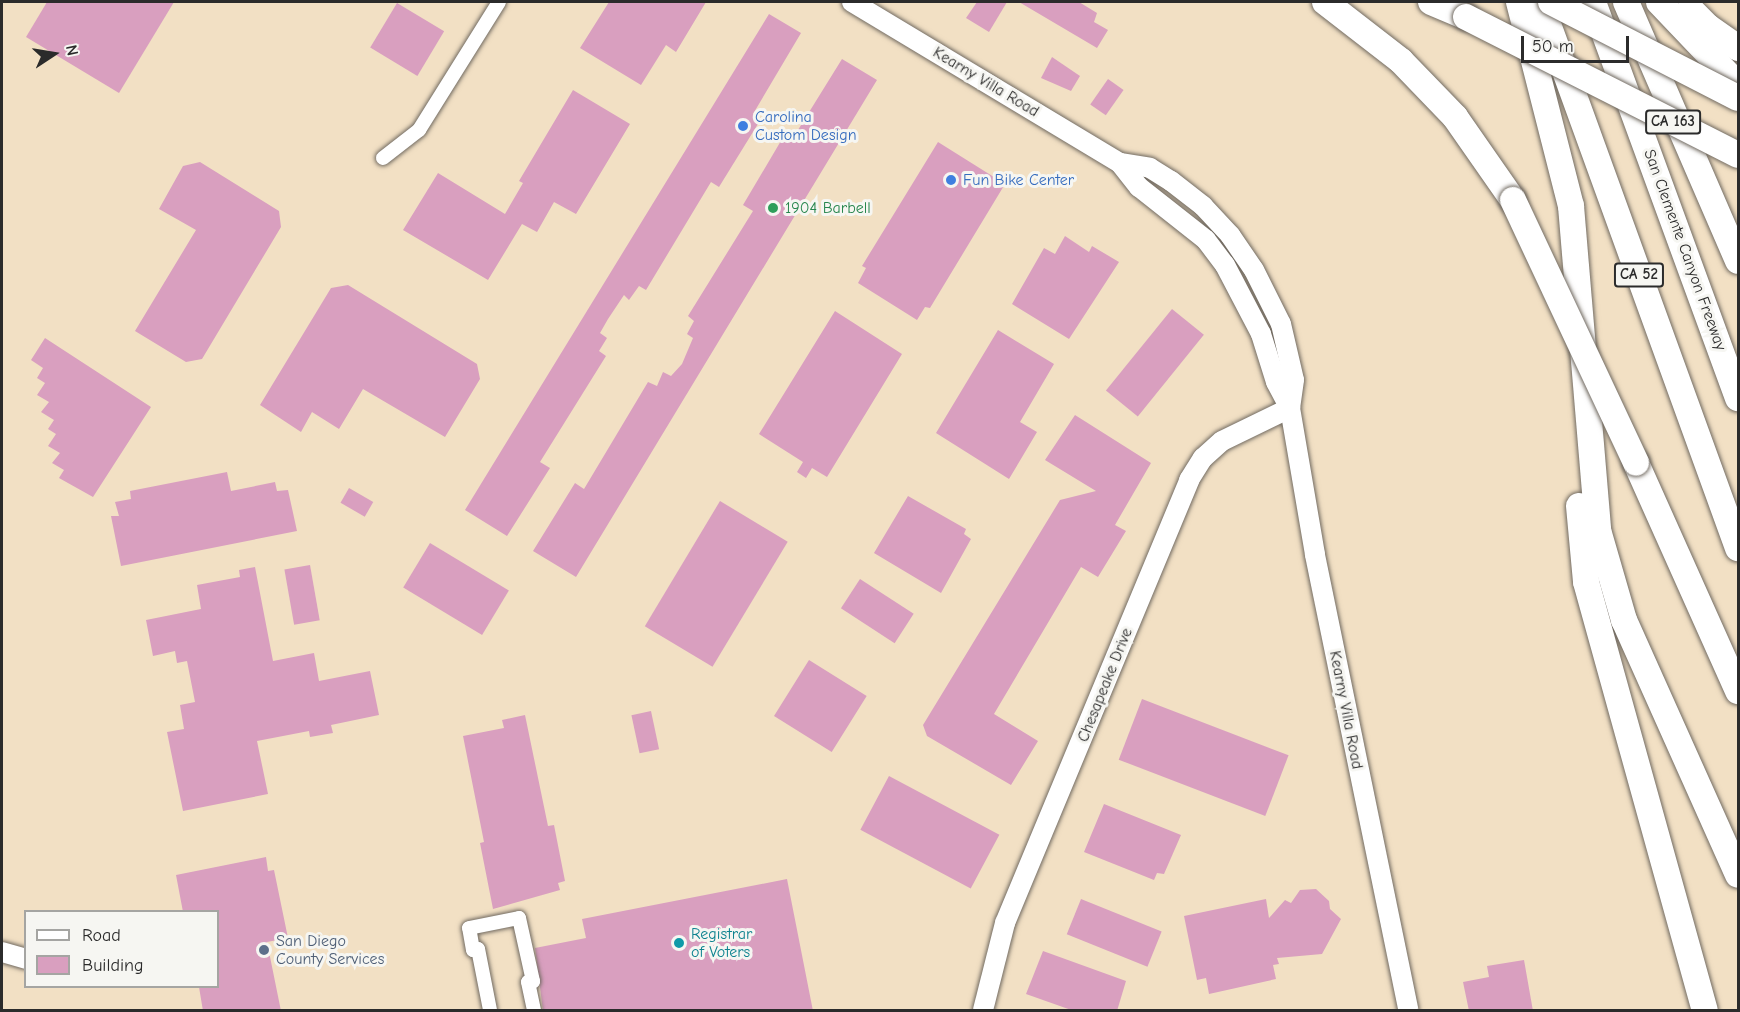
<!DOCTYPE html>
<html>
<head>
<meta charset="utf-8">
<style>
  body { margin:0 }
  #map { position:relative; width:1740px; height:1012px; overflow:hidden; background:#f2e0c4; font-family:"Comic Neue",sans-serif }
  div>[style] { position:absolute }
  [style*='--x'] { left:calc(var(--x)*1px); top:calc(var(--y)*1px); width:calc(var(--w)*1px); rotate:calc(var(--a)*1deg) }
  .building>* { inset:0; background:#d99fbf; transform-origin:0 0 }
  .roads { filter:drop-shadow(0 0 2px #716a61) drop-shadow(0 0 2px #716a61) }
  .street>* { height:14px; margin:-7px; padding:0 7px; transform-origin:7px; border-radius:7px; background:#fff }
  .secondary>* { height:20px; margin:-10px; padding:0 10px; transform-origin:10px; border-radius:10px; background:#fff }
  .highway>* { height:26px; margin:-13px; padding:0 13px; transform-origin:13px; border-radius:13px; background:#fff }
  .bridges { filter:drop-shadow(0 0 2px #716a61) drop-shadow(0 0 2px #716a61) }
  .highway-bridge>* { height:26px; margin:-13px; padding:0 13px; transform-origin:13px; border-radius:13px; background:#fff }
  .dots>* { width:16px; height:16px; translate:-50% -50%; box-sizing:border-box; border:3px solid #f6f6f2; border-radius:50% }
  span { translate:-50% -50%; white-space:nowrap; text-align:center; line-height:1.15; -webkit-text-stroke:6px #f6f6f2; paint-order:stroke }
  .shield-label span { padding:2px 4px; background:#f6f6f2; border:2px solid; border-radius:4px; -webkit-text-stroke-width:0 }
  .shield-label { font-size:15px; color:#2b2b2b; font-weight:700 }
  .street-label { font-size:16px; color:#2b2b2b }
  .shop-label { font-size:16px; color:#366cbe }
  .left { translate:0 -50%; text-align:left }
  .leisure-label { font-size:16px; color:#27864d }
  .culture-label { font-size:16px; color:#0d838f }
  .service-label { font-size:16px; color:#4e5e75 }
  .frame { position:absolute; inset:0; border:3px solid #2b2b2b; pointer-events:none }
  .legend { position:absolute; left:24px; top:910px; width:195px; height:78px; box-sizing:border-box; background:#f6f6f2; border:2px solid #a5a5a2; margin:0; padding:8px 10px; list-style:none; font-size:18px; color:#2b2b2b }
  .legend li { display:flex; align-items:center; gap:12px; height:30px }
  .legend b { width:30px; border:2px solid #a5a5a2 }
  .north { position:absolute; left:24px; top:24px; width:60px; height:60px; -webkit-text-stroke:4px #f6f6f2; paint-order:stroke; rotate:78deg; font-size:16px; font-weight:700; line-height:24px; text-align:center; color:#2b2b2b }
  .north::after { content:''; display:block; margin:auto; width:21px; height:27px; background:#2b2b2b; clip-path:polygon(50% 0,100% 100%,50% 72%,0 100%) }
  .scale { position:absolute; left:1521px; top:36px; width:108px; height:27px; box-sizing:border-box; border:3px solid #2b2b2b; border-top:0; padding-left:8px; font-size:18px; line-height:21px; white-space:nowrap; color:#2b2b2b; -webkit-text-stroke:4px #f6f6f2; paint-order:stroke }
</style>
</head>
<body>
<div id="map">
  <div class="building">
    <div style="clip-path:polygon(47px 2px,174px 2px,119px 93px,26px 37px)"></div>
    <div style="clip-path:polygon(609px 2px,706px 2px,676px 52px,666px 45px,641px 85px,580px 48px)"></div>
    <div style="clip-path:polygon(977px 2px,1007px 2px,989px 32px,966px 18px)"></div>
    <div style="clip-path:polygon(1019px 2px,1079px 2px,1097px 13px,1094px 22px,1108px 30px,1097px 48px)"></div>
    <div style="left:397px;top:3px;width:55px;height:52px;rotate:31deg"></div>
    <div style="clip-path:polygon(769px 14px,801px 33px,753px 114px,761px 119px,719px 187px,711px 182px,646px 290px,639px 286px,629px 300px,624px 295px,608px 319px,600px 333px,607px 338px,599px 351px,606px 356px,540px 462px,550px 468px,507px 536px,465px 510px)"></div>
    <div style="clip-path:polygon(1052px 57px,1080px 76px,1071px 91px,1041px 78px)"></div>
    <div style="clip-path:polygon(842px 59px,877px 80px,576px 577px,533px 551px,575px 483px,584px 489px,648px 382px,657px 386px,663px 372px,671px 376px,682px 364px,693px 338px,687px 334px,694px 321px,688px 316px,753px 211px,743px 205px,785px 134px,793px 138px)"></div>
    <div style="left:1108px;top:79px;width:19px;height:31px;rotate:35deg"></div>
    <div style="clip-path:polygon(573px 90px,630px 124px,576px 214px,554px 202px,537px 232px,522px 224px,488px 280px,403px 230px,438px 173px,505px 214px,523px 183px,519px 181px)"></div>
    <div style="clip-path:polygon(938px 142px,1005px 184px,930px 308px,925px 307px,917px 320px,858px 283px,866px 268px,862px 266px)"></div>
    <div style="clip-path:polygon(200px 162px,279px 211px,281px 227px,202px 359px,186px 362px,135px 331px,196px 230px,159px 209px,183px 166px)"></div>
    <div style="clip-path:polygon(1065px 236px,1089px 252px,1092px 246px,1119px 262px,1069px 339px,1012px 304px,1044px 248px,1055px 254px)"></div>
    <div style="clip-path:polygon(348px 285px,477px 364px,480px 379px,445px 437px,363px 389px,339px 429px,312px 412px,301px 432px,260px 405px,331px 288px)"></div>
    <div style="left:1172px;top:309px;width:41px;height:105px;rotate:39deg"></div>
    <div style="clip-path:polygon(835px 311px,902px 354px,827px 477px,812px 468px,806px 478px,797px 472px,803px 462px,759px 434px)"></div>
    <div style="clip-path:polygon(998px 330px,1054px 364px,1020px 422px,1037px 432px,1009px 479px,936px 433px)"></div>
    <div style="clip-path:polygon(45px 338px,151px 407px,93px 497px,59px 478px,64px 470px,52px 463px,60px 453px,48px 446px,56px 434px,48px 429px,54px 420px,41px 412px,49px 402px,37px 395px,45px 383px,37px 378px,43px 368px,31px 360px)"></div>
    <div style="clip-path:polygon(1075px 415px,1151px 463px,1115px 525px,1126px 531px,1098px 577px,1081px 567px,994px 714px,1038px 741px,1011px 785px,927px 736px,923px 725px,1060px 500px,1096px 491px,1045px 460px)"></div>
    <div style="clip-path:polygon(227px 472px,231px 491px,275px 482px,277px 491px,288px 490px,297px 531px,121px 566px,111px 516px,119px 516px,115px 502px,131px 499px,130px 491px)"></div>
    <div style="left:349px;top:488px;width:28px;height:17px;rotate:30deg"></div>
    <div style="clip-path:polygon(908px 496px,966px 529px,964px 534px,971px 539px,941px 593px,874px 553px)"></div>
    <div style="left:720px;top:501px;width:79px;height:146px;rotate:31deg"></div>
    <div style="left:430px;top:543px;width:92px;height:52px;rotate:31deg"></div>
    <div style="left:310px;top:565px;width:56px;height:26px;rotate:80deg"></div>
    <div style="clip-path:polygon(255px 567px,273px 661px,314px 653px,319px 681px,370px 671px,379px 715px,331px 725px,333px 733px,310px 737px,309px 731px,257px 741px,268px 794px,183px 811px,167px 732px,184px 729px,180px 705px,195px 702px,187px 661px,177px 663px,175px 651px,153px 656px,146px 620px,201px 609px,197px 585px,240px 577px,239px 570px)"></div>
    <div style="left:860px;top:579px;width:64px;height:35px;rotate:33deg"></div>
    <div style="left:809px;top:660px;width:68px;height:66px;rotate:32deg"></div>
    <div style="left:1142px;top:699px;width:157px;height:65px;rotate:21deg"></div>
    <div style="left:651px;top:711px;width:39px;height:20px;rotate:78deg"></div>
    <div style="clip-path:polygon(525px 715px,548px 826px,554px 825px,565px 881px,558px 883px,560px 890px,493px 909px,480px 843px,484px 842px,463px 736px,504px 728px,502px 720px)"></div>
    <div style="left:889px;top:776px;width:125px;height:61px;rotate:28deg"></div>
    <div style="clip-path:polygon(1104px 804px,1181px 835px,1164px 874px,1157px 873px,1154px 880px,1084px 852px)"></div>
    <div style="clip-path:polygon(266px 857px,268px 871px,274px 870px,288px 938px,267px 942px,281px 1011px,203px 1011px,199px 987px,218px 987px,218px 912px,183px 912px,176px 875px)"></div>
    <div style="clip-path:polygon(787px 879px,813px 1011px,543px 1011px,535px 948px,586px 938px,582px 919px)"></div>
    <div style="clip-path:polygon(1316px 889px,1329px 901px,1330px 909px,1341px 919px,1322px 954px,1277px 958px,1279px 964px,1273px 965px,1276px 979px,1209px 994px,1206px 978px,1197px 980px,1184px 916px,1266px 899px,1269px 918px,1285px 900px,1291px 903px,1300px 890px)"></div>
    <div style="left:1081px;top:899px;width:87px;height:38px;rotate:22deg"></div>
    <div style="clip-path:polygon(1043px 951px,1126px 981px,1117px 1011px,1074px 1011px,1026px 994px)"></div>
    <div style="clip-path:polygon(1524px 960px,1533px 1011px,1469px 1011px,1463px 982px,1489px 977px,1487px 966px)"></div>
  </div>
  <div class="roads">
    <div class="street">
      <div style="--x:383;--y:158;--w:46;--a:-37.9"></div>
      <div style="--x:419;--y:130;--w:151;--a:-58"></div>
      <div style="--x:490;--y:1010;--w:62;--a:-101.1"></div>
      <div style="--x:478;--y:949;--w:5;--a:169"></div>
      <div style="--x:473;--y:950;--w:22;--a:-100"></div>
      <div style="--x:469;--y:928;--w:51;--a:-11.3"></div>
      <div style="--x:519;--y:918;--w:65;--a:77.5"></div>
      <div style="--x:533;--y:981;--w:5;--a:169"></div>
      <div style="--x:528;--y:982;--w:29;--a:78"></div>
    </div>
    <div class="secondary">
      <div style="--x:852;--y:2;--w:313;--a:31"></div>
      <div style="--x:1120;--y:163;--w:31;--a:52"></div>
      <div style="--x:1139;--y:187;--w:85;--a:38.3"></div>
      <div style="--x:1206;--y:240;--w:31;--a:53"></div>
      <div style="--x:1225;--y:265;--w:78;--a:62.4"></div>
      <div style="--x:1261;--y:334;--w:50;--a:72.6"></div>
      <div style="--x:1276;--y:382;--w:30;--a:62"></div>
      <div style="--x:1290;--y:408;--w:149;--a:80.3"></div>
      <div style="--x:1315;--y:555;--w:464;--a:78.4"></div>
      <div style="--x:1120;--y:163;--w:30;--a:9"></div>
      <div style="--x:1150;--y:168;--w:25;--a:32"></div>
      <div style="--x:1171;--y:181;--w:41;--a:38"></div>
      <div style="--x:1203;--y:206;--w:40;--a:47"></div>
      <div style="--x:1230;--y:235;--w:42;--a:55.6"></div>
      <div style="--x:1254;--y:270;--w:60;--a:63.4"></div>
      <div style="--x:1281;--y:324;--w:57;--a:76.9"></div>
      <div style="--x:1294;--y:380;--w:28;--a:98"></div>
      <div style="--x:2;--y:952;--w:25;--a:16"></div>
      <div style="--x:983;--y:1010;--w:90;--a:-75.8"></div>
      <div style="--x:1005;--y:923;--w:480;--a:-67.4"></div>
      <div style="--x:1189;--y:480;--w:26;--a:-58"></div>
      <div style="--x:1203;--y:458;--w:25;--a:-42"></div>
      <div style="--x:1222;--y:441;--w:76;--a:-25.9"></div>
    </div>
    <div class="highway">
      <div style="--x:1325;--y:2;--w:96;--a:37.8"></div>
      <div style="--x:1401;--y:61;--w:78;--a:46"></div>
      <div style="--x:1455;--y:117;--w:101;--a:55.1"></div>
      <div style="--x:1431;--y:2;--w:38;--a:23"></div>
      <div style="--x:1519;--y:2;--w:211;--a:75.7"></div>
      <div style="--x:1571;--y:206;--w:325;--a:85.2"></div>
      <div style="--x:1598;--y:530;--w:94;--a:73.9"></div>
      <div style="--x:1624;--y:620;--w:279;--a:65.9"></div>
      <div style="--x:1540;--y:2;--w:581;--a:70.07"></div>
      <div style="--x:1593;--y:2;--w:422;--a:69.9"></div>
      <div style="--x:1626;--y:2;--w:282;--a:66.6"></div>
      <div style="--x:1659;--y:2;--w:115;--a:46.4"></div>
      <div style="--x:1690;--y:9;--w:25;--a:45"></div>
      <div style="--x:1708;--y:27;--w:37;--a:35"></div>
      <div style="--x:1636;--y:463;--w:250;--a:65.9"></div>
      <div style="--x:1579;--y:506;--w:76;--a:84.7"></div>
      <div style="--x:1586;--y:582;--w:444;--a:74.5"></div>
    </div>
  </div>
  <div class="bridges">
    <div class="highway-bridge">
      <div style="--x:1551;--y:2;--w:210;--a:27.2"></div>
      <div style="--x:1466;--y:17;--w:305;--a:26.9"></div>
      <div style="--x:1513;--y:200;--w:290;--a:64.9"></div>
    </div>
  </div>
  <div class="dots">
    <div style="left:743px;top:126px;background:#3f7fe0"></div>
    <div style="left:951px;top:180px;background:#3f7fe0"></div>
    <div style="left:773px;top:208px;background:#2e9e5b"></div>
    <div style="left:679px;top:943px;background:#0f9aa8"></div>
    <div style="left:264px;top:950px;background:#5c6f8a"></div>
  </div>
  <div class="shield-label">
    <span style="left:1673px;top:122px">CA 163</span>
    <span style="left:1639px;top:275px">CA 52</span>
  </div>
  <div class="street-label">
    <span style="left:986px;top:82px;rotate:31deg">Kearny Villa Road</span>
    <span style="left:1685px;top:250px;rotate:70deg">San Clemente Canyon Freeway</span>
    <span style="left:1105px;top:685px;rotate:-68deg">Chesapeake Drive</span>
    <span style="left:1346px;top:710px;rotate:79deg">Kearny Villa Road</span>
  </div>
  <div class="shop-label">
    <span class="left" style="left:755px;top:126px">Carolina<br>Custom Design</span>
    <span class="left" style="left:963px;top:180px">Fun Bike Center</span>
  </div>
  <div class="leisure-label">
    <span class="left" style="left:785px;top:208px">1904 Barbell</span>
  </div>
  <div class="culture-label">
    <span class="left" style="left:691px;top:943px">Registrar<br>of Voters</span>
  </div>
  <div class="service-label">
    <span class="left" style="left:276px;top:950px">San Diego<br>County Services</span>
  </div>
  <div class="frame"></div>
  <ul class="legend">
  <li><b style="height:8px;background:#fff"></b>Road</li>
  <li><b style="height:16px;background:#d99fbf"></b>Building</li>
  </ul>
  <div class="north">N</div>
  <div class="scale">50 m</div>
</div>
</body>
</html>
